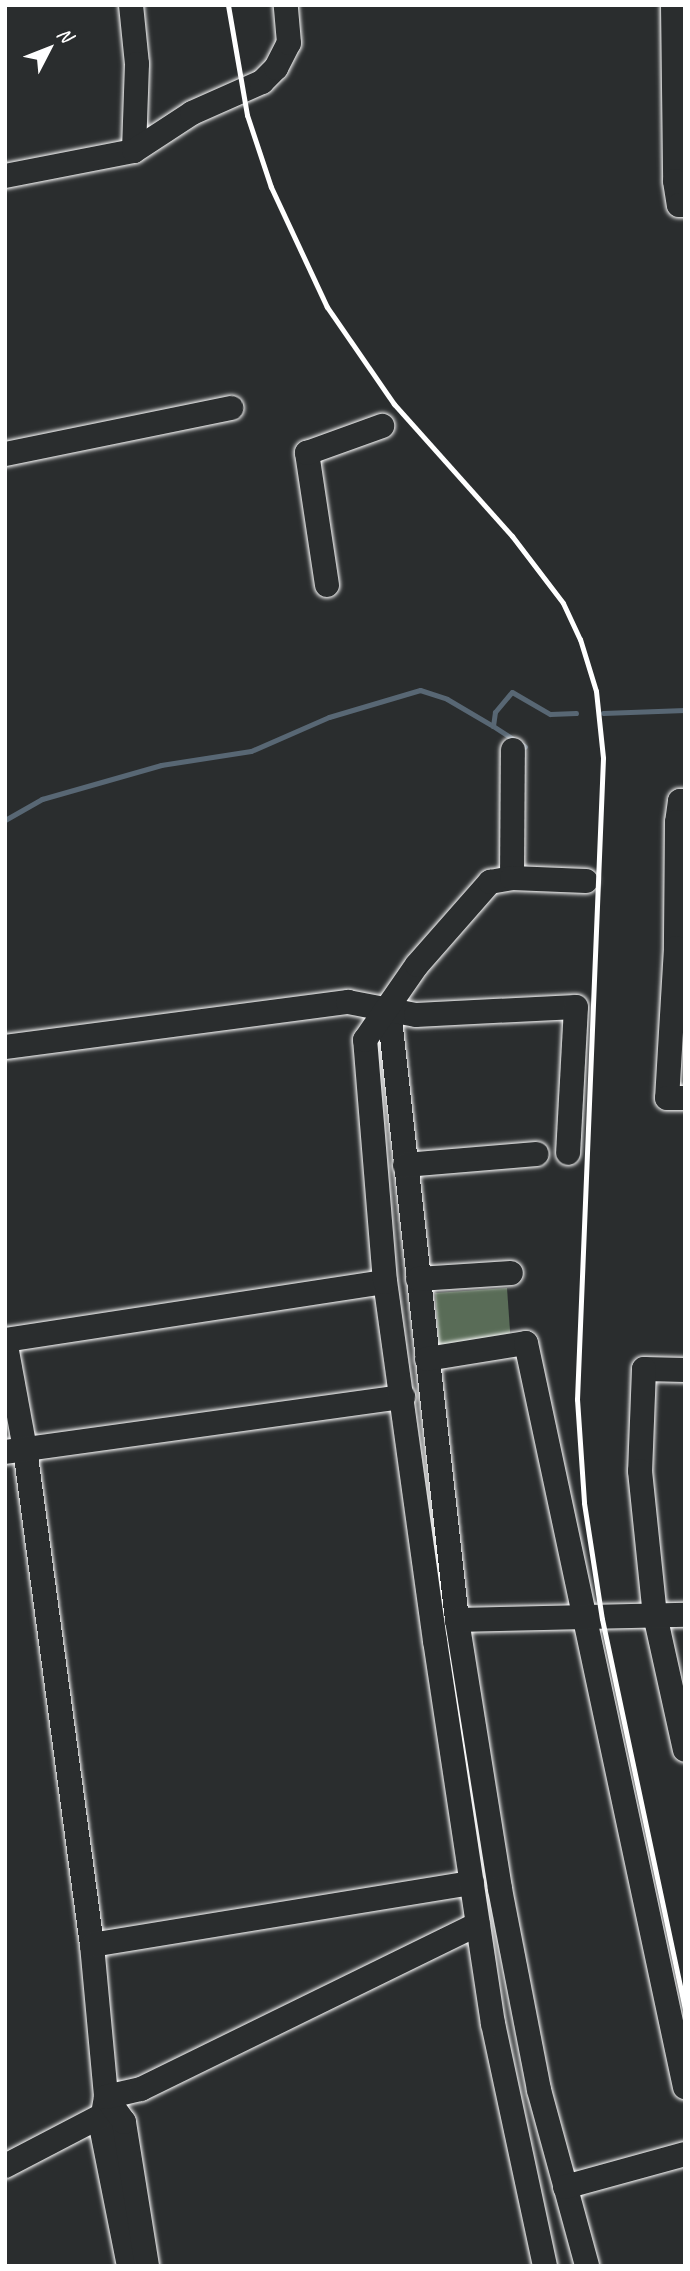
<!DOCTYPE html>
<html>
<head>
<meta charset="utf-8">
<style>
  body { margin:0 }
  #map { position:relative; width:690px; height:2271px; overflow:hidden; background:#2a2d2e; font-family:Caveat,sans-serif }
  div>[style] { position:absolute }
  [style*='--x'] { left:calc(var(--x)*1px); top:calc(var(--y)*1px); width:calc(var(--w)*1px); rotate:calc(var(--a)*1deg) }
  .green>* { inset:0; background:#596c57; transform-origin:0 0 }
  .stream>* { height:5px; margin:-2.5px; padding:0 2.5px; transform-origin:2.5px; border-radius:2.5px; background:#586774 }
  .roads { filter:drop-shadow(0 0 2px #fff) drop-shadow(0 0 2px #fff) }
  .minor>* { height:24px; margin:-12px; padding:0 12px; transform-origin:12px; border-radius:12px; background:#2a2d2e }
  .rail>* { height:5px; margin:-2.5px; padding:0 2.5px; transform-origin:2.5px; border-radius:2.5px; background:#fff }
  span { translate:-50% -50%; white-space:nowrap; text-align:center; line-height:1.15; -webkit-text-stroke:6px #2a2d2e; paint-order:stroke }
  .frame { position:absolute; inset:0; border:7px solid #fff; pointer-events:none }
  .north { position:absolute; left:14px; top:14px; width:70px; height:70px; -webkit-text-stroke:5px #2a2d2e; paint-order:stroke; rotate:48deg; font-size:19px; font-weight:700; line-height:28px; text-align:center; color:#fff }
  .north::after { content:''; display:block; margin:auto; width:24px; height:32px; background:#fff; clip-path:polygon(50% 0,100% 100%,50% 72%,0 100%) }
</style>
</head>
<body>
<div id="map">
  <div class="green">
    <div style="left:507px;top:1288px;width:52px;height:72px;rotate:86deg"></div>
  </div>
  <div class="stream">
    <div style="--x:603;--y:713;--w:82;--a:-2.1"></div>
    <div style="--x:493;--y:726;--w:38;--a:33"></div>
    <div style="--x:5;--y:820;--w:43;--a:-29.6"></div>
    <div style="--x:42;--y:799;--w:124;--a:-15.9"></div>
    <div style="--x:161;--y:765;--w:91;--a:-8.8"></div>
    <div style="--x:251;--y:751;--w:85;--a:-23.6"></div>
    <div style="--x:329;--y:717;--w:95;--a:-16.5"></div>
    <div style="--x:420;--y:690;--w:28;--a:18"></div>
    <div style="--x:447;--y:699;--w:53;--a:30.4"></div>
    <div style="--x:493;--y:726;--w:14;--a:-82"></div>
    <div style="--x:495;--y:712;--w:26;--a:-50"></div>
    <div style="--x:512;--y:692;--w:44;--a:30.1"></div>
    <div style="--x:550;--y:714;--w:26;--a:-2"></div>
  </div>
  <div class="roads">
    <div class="minor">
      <div style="--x:131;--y:5;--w:59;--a:84.2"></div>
      <div style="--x:137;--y:64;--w:87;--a:92"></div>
      <div style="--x:673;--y:5;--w:176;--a:89.3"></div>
      <div style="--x:675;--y:181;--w:24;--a:81"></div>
      <div style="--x:679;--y:205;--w:6;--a:0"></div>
      <div style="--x:5;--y:176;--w:131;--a:-11"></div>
      <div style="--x:134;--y:151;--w:69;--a:-33.2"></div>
      <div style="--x:192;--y:113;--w:77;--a:-23.9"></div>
      <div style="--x:262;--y:82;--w:20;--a:-45"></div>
      <div style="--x:276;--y:68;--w:28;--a:-63"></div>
      <div style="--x:289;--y:43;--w:38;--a:-95"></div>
      <div style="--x:5;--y:454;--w:231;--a:-11.5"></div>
      <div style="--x:327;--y:585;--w:134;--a:-98.6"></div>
      <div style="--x:307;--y:453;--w:80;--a:-19.8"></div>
      <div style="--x:685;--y:801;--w:5;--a:180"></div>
      <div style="--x:680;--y:801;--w:21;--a:98"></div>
      <div style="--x:677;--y:822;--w:126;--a:90.5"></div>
      <div style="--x:676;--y:948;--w:150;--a:93.4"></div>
      <div style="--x:667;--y:1098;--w:18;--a:0"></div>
      <div style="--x:512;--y:878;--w:128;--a:-89.6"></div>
      <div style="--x:389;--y:1010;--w:614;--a:83.64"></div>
      <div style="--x:457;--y:1620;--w:272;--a:80.9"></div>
      <div style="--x:500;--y:1889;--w:205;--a:79"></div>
      <div style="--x:539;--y:2090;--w:182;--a:74.7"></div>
      <div style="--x:5;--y:1047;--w:346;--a:-7.5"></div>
      <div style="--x:348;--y:1002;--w:69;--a:10.8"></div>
      <div style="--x:416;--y:1015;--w:160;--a:-2.9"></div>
      <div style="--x:576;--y:1007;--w:146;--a:93.1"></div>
      <div style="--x:405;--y:1165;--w:132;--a:-4.8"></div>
      <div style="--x:418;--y:1279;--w:93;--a:-3.7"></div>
      <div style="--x:5;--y:1340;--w:111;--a:79.6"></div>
      <div style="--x:25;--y:1449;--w:501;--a:82.31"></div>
      <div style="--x:92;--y:1945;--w:153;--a:84.7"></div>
      <div style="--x:106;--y:2097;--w:29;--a:100"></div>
      <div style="--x:101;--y:2126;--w:143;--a:78.7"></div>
      <div style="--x:5;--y:1340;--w:384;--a:-8.7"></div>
      <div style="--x:427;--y:1359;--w:100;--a:-9.2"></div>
      <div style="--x:526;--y:1343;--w:761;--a:77.94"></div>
      <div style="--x:685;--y:1370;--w:41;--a:-178.6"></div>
      <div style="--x:644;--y:1369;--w:102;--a:92.2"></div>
      <div style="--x:640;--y:1471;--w:145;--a:84.1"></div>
      <div style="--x:655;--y:1615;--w:138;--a:77.5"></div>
      <div style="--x:5;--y:1452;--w:402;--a:-7.9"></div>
      <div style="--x:457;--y:1620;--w:228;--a:-1.3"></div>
      <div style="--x:92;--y:1945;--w:385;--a:-9.3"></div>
      <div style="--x:5;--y:2166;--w:110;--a:-27.5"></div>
      <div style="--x:565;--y:2187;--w:124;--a:-15.4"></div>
      <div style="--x:147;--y:2266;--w:146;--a:-99.1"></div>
      <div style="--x:124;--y:2122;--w:31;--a:-126"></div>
      <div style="--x:106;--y:2097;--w:36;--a:-13"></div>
      <div style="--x:141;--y:2089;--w:375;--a:-26.1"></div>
      <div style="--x:545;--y:2266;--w:248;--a:-102.1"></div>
      <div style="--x:493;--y:2024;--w:387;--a:-98.6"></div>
      <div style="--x:435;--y:1641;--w:362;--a:-97.9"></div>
      <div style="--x:385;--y:1282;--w:243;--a:-94.7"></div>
      <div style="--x:365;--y:1040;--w:91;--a:-55.3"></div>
      <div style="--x:417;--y:965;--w:111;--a:-48.7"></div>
      <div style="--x:490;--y:882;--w:22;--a:-10"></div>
      <div style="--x:512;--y:878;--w:74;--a:2.3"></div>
    </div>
  </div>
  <div class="rail">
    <div style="--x:228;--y:5;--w:112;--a:80.2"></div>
    <div style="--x:247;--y:115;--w:76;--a:71.6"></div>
    <div style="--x:271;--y:187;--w:132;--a:65"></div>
    <div style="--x:327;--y:307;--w:118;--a:55.4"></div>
    <div style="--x:394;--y:404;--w:177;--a:48.2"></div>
    <div style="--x:512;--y:536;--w:84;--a:52.7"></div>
    <div style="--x:563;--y:603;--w:40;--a:65"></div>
    <div style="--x:580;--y:639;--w:54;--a:72.9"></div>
    <div style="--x:596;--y:691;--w:67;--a:84"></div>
    <div style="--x:603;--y:758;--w:642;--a:92.32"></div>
    <div style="--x:577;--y:1399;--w:104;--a:86.1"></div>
    <div style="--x:584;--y:1503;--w:117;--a:81.2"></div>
    <div style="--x:602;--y:1619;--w:399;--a:78"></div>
  </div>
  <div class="frame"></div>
  <div class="north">N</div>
</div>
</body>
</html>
